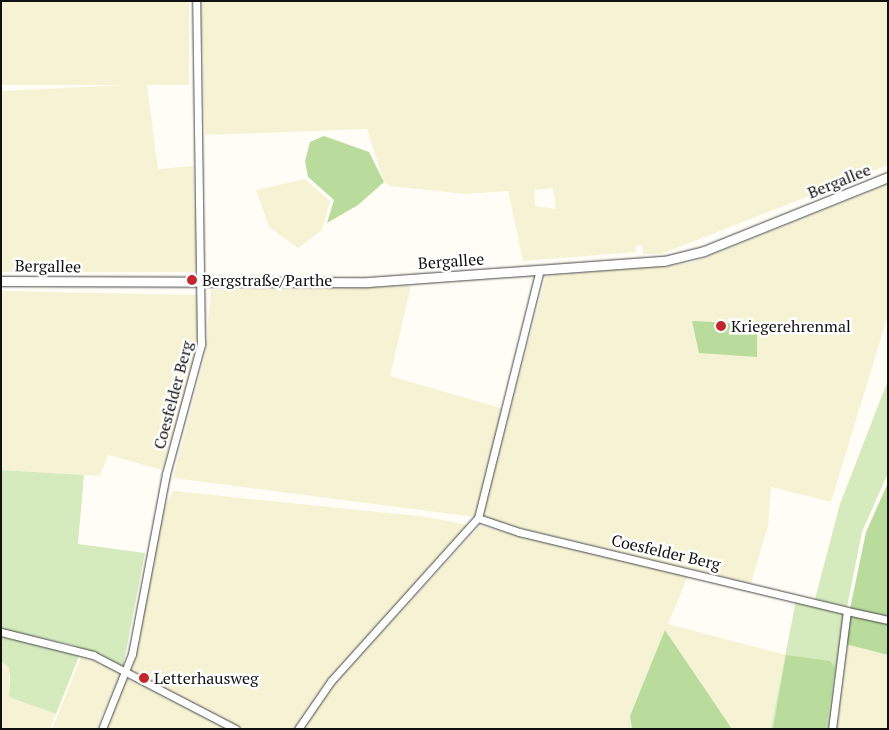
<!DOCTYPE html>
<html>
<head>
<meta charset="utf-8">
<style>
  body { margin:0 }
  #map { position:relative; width:889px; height:730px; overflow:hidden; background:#fffdf5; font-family:"PT Serif",serif }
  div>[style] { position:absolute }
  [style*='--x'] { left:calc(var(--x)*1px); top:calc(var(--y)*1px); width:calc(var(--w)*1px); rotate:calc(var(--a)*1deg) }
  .farmland>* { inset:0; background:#f6f3d4; transform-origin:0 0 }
  .green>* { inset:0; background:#d5ebbd }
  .forest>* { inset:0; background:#b9dc9c }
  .roads { filter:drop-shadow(0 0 1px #444) drop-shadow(0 0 1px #444) }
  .minor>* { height:7px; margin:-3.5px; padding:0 3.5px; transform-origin:3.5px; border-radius:3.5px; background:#fff }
  .tertiary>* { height:9px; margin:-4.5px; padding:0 4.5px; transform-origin:4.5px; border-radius:4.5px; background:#fff }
  .dots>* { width:14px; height:14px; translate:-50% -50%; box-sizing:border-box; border:2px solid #fff; border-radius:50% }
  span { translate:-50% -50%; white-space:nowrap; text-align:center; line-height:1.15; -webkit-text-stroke:5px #fff; paint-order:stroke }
  .street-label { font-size:16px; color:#111 }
  .poi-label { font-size:16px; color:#111 }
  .left { translate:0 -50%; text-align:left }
  .frame { position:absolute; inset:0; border:2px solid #111; pointer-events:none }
</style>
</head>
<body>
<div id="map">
  <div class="farmland">
    <div style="left:1px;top:1px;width:188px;height:84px"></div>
    <div style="clip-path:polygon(evenodd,201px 1px,888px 1px,888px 165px,661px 254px,643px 254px,642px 245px,636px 246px,636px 252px,523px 261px,508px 191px,465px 194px,390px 186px,384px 182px,367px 129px,205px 135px,201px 1px,553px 188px,556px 209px,535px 206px,534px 190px,553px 188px)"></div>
    <div style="clip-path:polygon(147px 84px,158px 169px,193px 166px,198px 272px,1px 272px,1px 91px)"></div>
    <div style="clip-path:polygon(305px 179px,330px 201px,322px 230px,298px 248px,269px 227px,256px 190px)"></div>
    <div style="clip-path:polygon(888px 184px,888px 315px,831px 502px,771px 487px,768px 526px,751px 583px,487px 520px,483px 514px,546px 276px,691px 263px)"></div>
    <div style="clip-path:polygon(411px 286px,390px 376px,504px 409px,475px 517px,173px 478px,205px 356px,211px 290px)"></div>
    <div style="clip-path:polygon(1px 291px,196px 295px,198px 335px,192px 371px,162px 470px,108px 455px,100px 476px,1px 470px)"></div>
    <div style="clip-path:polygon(173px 491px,427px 517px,468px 525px,330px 679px,295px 729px,241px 729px,131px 670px,161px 515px)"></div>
    <div style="clip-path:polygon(480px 526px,688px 576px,668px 624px,786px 655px,773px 729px,732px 729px,666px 631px,630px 716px,632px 729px,300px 729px,334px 683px)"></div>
    <div style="clip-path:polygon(845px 644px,888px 655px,888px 729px,835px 729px)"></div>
    <div style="clip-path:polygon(82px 655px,121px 673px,96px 729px,52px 729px)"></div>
    <div style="clip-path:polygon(1px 662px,9px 667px,9px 697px,56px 714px,50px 729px,1px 729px)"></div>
    <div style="clip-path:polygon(126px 679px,142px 684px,230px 729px,105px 729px)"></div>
  </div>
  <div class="green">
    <div style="clip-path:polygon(888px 380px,888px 473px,862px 532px,847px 607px,815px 599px,840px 504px)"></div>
    <div style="clip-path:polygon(1px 470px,84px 475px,78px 544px,145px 553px,123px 667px,73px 645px,1px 629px)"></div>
    <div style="clip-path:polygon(796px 600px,846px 613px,830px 729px,771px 729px)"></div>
    <div style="clip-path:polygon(1px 635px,80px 654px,56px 714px,9px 697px,10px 677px,9px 667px,1px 662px)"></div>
  </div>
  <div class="forest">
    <div style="clip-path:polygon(324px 136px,369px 152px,384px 182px,358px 205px,327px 223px,334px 200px,308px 177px,305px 161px,310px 142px)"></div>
    <div style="clip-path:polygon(692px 321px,757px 324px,757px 357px,699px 353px)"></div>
    <div style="clip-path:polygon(888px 483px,888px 616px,850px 609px,866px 532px)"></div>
    <div style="clip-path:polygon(850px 615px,888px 623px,888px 655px,845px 644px)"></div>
    <div style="clip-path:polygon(665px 630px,732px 729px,632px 729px,630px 716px)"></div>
    <div style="clip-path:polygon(786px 655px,830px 661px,835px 667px,826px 729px,773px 729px)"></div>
  </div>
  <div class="roads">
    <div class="minor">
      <div style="--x:478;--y:518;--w:43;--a:18.9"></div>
      <div style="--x:519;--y:532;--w:337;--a:13.5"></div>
      <div style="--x:1;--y:632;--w:95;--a:14"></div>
      <div style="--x:93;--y:655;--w:161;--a:27.4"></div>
      <div style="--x:102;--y:729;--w:81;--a:-68.2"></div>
      <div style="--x:132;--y:654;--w:183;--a:-79.3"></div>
      <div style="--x:166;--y:474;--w:135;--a:-74.9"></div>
      <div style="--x:201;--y:344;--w:343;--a:-90.8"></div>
      <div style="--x:298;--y:729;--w:58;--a:-55.5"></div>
      <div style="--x:331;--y:681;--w:219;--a:-48"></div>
      <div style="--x:478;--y:518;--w:256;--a:-76"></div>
      <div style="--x:832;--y:729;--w:119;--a:-82.8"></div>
      <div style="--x:847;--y:611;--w:42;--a:12.4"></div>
    </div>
    <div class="tertiary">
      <div style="--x:1;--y:281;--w:367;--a:0.2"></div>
      <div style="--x:368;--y:282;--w:297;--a:-4.1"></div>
      <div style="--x:664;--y:261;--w:41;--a:-14"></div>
      <div style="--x:704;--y:251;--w:198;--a:-21.9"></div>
    </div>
  </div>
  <div class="dots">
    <div style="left:192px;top:280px;background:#c4262e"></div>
    <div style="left:721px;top:326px;background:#c4262e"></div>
    <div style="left:144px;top:678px;background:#c4262e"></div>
  </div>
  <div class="street-label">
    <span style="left:839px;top:181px;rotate:-22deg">Bergallee</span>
    <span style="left:451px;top:261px;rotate:-4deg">Bergallee</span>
    <span style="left:48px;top:266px;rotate:1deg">Bergallee</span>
    <span style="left:173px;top:395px;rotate:-75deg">Coesfelder Berg</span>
    <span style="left:666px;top:552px;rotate:13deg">Coesfelder Berg</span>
  </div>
  <div class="poi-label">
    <span class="left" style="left:202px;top:280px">Bergstraße/Parthe</span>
    <span class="left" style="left:731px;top:326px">Kriegerehrenmal</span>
    <span class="left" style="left:154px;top:678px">Letterhausweg</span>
  </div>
  <div class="frame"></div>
</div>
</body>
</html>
